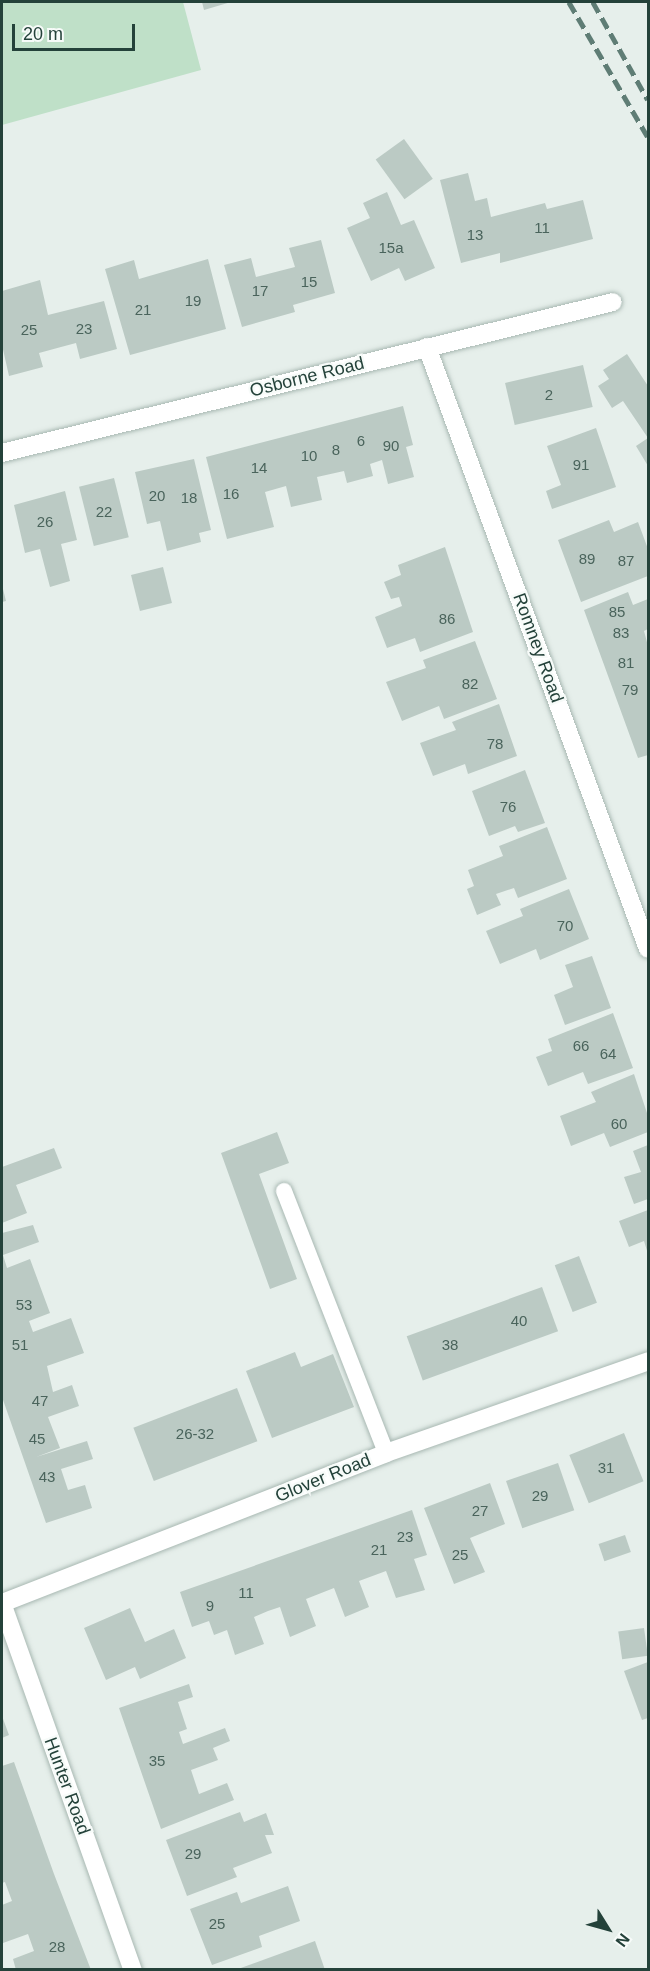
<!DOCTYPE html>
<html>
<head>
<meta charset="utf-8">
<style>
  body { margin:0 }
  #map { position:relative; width:650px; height:1971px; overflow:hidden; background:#e6efeb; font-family:Helvetica,sans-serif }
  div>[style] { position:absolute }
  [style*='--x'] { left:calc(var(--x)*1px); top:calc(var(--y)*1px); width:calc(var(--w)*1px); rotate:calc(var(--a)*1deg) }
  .green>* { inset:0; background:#bfe0c8 }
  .building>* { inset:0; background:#bbcac4; transform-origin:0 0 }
  .roads { filter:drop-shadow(0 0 2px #a8b8b2) drop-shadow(0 0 2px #a8b8b2) }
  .lane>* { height:16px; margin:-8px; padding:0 8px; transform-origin:8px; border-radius:8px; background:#fff }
  .street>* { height:18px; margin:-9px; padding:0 9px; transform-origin:9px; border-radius:9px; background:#fff }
  .rail>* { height:4.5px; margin-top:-2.25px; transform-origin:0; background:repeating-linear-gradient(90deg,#5f7d75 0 12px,transparent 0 18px) }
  span { translate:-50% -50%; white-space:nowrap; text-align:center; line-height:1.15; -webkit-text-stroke:4.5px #f7fbf9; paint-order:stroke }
  .number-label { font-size:15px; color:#4a645c }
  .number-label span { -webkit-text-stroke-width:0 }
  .street-label { font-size:18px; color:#24423a }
  .frame { position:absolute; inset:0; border:3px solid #24423a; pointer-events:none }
  .north { position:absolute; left:578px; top:1899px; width:60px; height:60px; -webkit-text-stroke:4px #f7fbf9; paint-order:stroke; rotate:127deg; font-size:16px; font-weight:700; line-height:24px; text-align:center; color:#24423a }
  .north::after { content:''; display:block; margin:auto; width:21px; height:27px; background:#24423a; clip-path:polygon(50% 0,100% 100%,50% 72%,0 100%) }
  .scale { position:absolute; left:12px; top:24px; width:123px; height:27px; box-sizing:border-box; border:3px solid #24423a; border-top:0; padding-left:8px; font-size:18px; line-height:21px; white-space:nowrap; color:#24423a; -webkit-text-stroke:4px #f7fbf9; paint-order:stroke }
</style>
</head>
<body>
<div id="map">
  <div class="green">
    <div style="clip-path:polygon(2px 2px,183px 2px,201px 70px,2px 125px)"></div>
  </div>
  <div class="building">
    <div style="clip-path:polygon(202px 2px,231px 2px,204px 10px)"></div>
    <div style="left:404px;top:139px;width:49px;height:35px;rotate:54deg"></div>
    <div style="clip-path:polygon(468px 173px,475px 201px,487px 198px,491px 217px,545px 203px,547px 209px,583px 200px,593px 239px,500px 263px,500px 253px,461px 263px,440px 180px)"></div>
    <div style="clip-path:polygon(387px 192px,401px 225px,414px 220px,435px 268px,405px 281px,399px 268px,371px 281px,347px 228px,370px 218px,363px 203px)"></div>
    <div style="clip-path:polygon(321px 240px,335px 293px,293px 305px,295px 312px,242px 327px,224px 265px,251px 258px,256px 277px,295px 267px,289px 248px)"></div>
    <div style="clip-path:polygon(208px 259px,226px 329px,130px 355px,105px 269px,134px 260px,139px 279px)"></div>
    <div style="clip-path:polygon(40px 280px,48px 315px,104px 301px,117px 349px,80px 359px,76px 343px,61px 347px,39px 353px,43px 367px,9px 376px,2px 345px,2px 291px)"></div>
    <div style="clip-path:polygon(627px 354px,648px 386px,648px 438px,623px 401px,612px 408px,598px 386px,609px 379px,603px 370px)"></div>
    <div style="left:583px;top:365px;width:43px;height:80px;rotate:77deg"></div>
    <div style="clip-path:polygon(403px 406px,413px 445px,406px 447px,414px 477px,388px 484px,382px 460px,370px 464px,373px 476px,347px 483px,344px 471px,317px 477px,322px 500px,291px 507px,286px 486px,265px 492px,274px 527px,227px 539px,206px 457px)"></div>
    <div style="clip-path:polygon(596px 428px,616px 487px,552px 509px,546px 491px,561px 485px,547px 446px)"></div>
    <div style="clip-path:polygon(648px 438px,648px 466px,636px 446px)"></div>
    <div style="clip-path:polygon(194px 459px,211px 530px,199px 533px,201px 542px,167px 551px,160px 521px,147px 524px,135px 472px)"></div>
    <div style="left:114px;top:478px;width:61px;height:36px;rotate:76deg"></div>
    <div style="clip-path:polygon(65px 491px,77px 540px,61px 544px,70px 581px,50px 587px,40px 549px,25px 553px,14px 505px)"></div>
    <div style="clip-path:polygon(609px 520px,614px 532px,638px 522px,648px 549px,648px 576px,581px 602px,558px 540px)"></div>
    <div style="clip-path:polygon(445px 547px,473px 632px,420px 652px,415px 638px,387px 648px,375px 617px,402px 606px,399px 597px,391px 599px,384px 582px,401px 575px,398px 565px)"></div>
    <div style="left:163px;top:567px;width:37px;height:33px;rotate:76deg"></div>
    <div style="clip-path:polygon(2px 585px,6px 601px,2px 602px)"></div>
    <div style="clip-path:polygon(628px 592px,633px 605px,648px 599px,648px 629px,644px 631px,648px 646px,648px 755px,638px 758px,584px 610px)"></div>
    <div style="clip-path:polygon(475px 641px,497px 699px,444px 719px,439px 706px,402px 721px,386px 682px,426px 668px,423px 660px)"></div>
    <div style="clip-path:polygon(499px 704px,517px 756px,468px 774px,465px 764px,433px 776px,420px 743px,456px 730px,452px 722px)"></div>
    <div style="clip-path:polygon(525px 770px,545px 823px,518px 832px,515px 826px,489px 836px,472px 791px)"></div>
    <div style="clip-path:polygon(547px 827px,567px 879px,518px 898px,514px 888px,496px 894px,501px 905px,477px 915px,467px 889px,474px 886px,468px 870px,503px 856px,499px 846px)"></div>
    <div style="clip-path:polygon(569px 889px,589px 939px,540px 960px,536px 949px,500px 964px,486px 931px,523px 916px,520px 909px)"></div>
    <div style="clip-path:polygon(592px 956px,611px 1008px,565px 1025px,554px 995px,573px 987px,565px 965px)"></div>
    <div style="clip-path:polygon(613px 1013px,633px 1068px,588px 1084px,583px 1072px,548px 1086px,536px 1057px,552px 1051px,548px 1039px)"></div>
    <div style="clip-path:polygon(634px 1074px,648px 1116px,648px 1132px,610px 1147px,604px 1133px,571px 1146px,560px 1116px,596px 1102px,591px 1092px)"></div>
    <div style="clip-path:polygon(277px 1132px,289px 1163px,259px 1174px,297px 1279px,270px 1289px,221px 1153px)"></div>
    <div style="clip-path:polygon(648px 1145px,648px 1199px,634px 1204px,624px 1177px,641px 1172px,633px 1151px)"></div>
    <div style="clip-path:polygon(54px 1148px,62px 1168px,16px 1185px,27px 1213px,2px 1223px,2px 1167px)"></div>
    <div style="clip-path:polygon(648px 1210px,648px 1254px,644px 1241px,629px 1247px,619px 1221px)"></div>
    <div style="clip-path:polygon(33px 1225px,39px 1242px,3px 1255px,7px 1268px,30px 1259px,50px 1313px,29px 1321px,33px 1332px,71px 1318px,84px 1353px,47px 1366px,53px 1392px,72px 1385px,79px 1406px,48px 1417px,60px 1448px,36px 1457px,87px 1441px,93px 1459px,61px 1469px,68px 1490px,85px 1485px,92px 1508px,46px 1523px,2px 1397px,2px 1233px)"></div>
    <div style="left:579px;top:1256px;width:50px;height:26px;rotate:69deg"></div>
    <div style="left:542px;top:1287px;width:47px;height:144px;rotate:70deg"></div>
    <div style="clip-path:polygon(295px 1352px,301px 1367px,333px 1354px,354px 1407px,272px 1438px,246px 1371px)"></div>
    <div style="left:237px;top:1388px;width:57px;height:111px;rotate:69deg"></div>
    <div style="left:624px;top:1433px;width:52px;height:59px;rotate:68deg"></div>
    <div style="left:558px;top:1463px;width:50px;height:55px;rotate:71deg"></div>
    <div style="clip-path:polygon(490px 1483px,505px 1524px,470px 1538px,485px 1572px,454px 1584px,424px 1508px)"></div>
    <div style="clip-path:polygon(412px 1510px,427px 1555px,414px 1559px,425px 1590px,396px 1598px,386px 1571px,359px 1581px,369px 1607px,345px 1617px,334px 1588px,306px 1599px,316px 1626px,290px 1637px,280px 1607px,268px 1611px,254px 1617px,264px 1644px,235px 1655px,227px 1630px,214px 1635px,209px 1621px,192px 1627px,180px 1592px)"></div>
    <div style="left:625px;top:1535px;width:18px;height:28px;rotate:71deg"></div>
    <div style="clip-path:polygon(130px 1608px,145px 1642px,174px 1629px,186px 1658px,140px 1679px,135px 1667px,106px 1680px,84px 1628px)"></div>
    <div style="left:644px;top:1628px;width:28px;height:26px;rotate:82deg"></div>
    <div style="clip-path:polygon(648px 1662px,648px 1718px,642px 1720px,624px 1671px)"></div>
    <div style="clip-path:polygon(189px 1684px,193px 1697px,178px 1702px,187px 1729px,179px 1732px,183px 1744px,225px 1728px,230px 1741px,213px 1748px,218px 1760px,191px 1770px,199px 1794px,227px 1783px,234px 1800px,161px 1829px,119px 1708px)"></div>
    <div style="clip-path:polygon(2px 1716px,9px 1735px,2px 1738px)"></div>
    <div style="clip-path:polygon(14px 1762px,54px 1874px,91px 1970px,16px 1970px,13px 1959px,34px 1951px,28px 1934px,3px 1943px,2px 1905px,12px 1901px,5px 1882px,2px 1883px,2px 1766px)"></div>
    <div style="clip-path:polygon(240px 1812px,244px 1822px,266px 1813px,274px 1835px,265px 1835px,272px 1853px,233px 1868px,237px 1877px,187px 1896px,166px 1840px)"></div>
    <div style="clip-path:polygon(288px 1886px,300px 1921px,259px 1936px,262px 1947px,212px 1965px,190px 1909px,237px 1892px,241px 1903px)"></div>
    <div style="clip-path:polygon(315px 1941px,325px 1970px,238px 1970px,238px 1969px)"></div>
  </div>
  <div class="roads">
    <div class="lane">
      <div style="--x:284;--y:1191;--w:281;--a:68.7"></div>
    </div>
    <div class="street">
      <div style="--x:427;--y:347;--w:641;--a:69.84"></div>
      <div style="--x:2;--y:453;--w:629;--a:-13.88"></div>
      <div style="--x:2;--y:1603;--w:412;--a:-21.3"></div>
      <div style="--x:386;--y:1453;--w:278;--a:-19.3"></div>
      <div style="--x:2;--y:1603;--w:390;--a:70.4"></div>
    </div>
  </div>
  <div class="rail">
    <div style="--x:569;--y:2;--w:156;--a:59.7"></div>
    <div style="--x:593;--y:2;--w:112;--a:60.7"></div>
  </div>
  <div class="number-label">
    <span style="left:542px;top:228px">11</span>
    <span style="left:475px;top:235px">13</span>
    <span style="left:391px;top:248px">15a</span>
    <span style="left:309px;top:282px">15</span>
    <span style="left:260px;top:291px">17</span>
    <span style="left:193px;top:301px">19</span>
    <span style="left:143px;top:310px">21</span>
    <span style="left:84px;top:329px">23</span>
    <span style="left:29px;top:330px">25</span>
    <span style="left:549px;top:395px">2</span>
    <span style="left:361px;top:441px">6</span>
    <span style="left:391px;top:446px">90</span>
    <span style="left:336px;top:450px">8</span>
    <span style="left:309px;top:456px">10</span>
    <span style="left:581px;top:465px">91</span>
    <span style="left:259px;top:468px">14</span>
    <span style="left:231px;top:494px">16</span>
    <span style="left:157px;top:496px">20</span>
    <span style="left:189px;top:498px">18</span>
    <span style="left:104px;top:512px">22</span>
    <span style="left:45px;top:522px">26</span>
    <span style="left:587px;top:559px">89</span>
    <span style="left:626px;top:561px">87</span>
    <span style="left:617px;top:612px">85</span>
    <span style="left:447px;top:619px">86</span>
    <span style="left:621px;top:633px">83</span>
    <span style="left:626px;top:663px">81</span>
    <span style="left:470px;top:684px">82</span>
    <span style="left:630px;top:690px">79</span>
    <span style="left:495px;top:744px">78</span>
    <span style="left:508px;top:807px">76</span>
    <span style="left:565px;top:926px">70</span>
    <span style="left:581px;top:1046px">66</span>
    <span style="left:608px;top:1054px">64</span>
    <span style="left:619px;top:1124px">60</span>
    <span style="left:24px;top:1305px">53</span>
    <span style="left:519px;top:1321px">40</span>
    <span style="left:20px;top:1345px">51</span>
    <span style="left:450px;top:1345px">38</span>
    <span style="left:40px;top:1401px">47</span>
    <span style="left:195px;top:1434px">26-32</span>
    <span style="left:37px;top:1439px">45</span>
    <span style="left:606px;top:1468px">31</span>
    <span style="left:47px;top:1477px">43</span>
    <span style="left:540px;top:1496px">29</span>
    <span style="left:480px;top:1511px">27</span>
    <span style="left:405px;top:1537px">23</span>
    <span style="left:379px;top:1550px">21</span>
    <span style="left:460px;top:1555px">25</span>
    <span style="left:246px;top:1593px">11</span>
    <span style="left:210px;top:1606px">9</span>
    <span style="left:157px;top:1761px">35</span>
    <span style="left:193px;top:1854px">29</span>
    <span style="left:217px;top:1924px">25</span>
    <span style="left:57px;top:1947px">28</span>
  </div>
  <div class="street-label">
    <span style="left:307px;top:377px;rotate:-14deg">Osborne Road</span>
    <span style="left:538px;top:648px;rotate:70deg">Romney Road</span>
    <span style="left:323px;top:1478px;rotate:-22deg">Glover Road</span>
    <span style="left:67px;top:1786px;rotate:70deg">Hunter Road</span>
  </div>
  <div class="frame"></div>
  <div class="north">N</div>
  <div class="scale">20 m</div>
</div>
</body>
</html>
